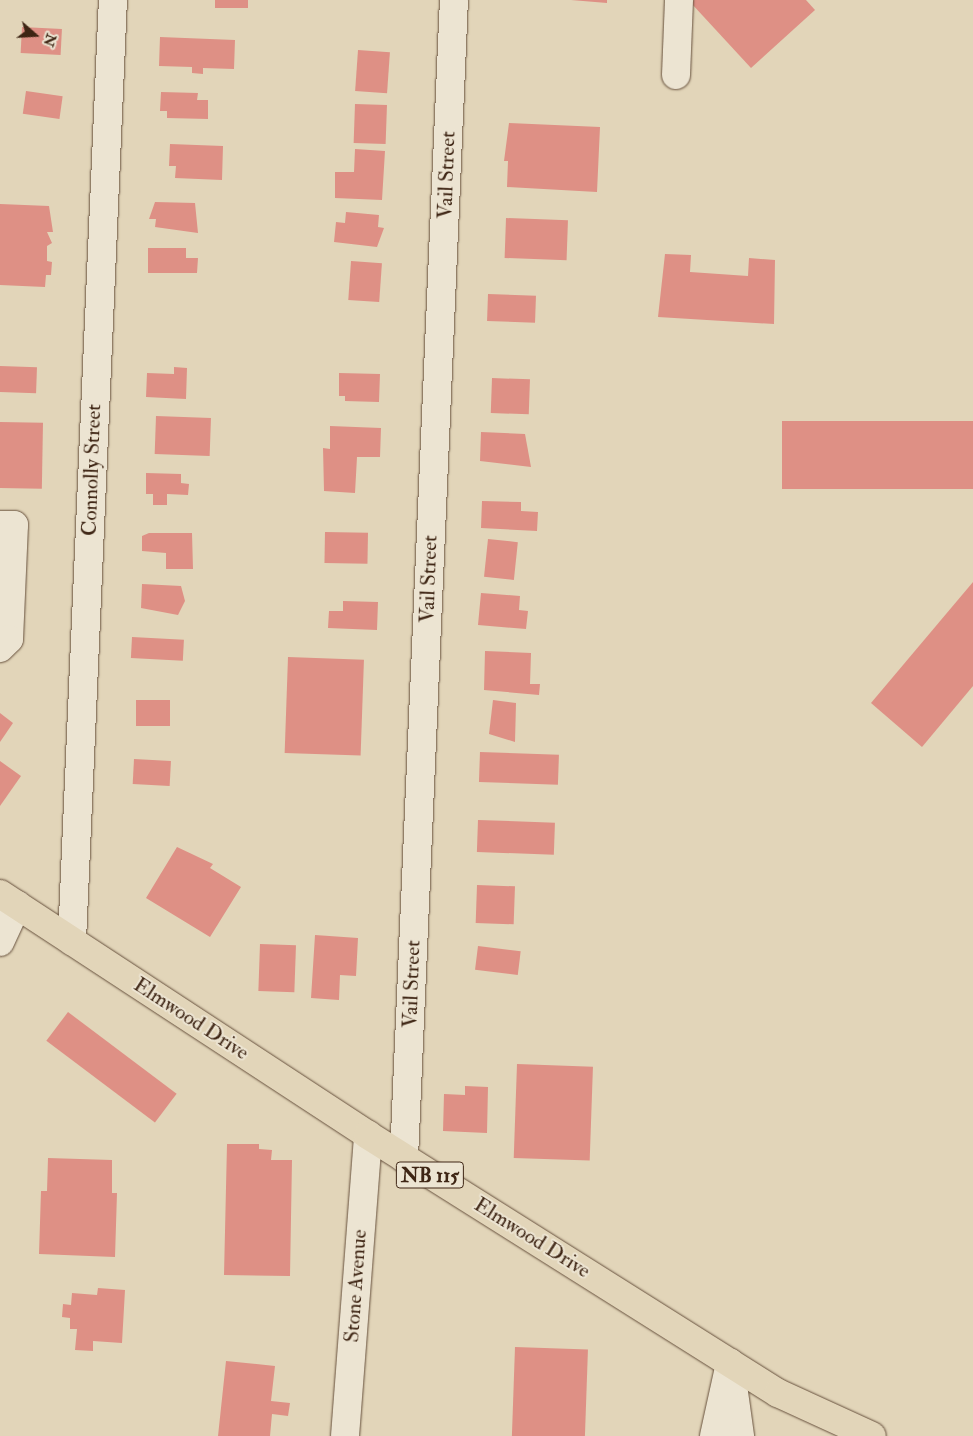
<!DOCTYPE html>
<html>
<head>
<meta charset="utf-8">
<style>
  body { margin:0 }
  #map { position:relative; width:973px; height:1436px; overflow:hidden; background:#e2d5b9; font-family:"IM FELL Double Pica",serif }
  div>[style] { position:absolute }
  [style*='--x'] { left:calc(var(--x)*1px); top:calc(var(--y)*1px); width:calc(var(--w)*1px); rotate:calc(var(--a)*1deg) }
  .building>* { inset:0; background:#de9085; transform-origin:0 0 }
  .roads { filter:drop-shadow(0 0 1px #67513d) drop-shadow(0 0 1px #67513d) }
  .minor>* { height:28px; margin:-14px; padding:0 14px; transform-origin:14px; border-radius:14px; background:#ece4d2 }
  .major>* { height:28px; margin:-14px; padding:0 14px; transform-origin:14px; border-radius:14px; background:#e2d5b9 }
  span { translate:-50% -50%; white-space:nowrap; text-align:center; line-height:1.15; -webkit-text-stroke:4px #ece4d2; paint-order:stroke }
  .shield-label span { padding:1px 4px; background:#ece4d2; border:1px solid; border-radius:4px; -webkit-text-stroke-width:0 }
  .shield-label { font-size:20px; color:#3e2514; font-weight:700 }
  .street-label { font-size:21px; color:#3e2514 }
  .north { position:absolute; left:10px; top:10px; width:50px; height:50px; -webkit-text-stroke:4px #ece4d2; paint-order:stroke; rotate:109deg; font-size:14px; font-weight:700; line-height:20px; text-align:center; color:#3e2514 }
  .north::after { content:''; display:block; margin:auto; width:18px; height:22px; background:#3e2514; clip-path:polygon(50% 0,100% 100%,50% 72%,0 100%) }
</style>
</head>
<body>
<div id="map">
  <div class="building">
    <div style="left:215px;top:0;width:33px;height:8px"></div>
    <div style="clip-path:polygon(571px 0,607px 0,607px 3px)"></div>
    <div style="clip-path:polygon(694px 0,806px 0,815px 10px,751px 68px,691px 3px)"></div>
    <div style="left:22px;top:27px;width:40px;height:26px;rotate:3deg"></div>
    <div style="clip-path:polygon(160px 37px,235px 40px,234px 69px,203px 68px,203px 74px,192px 73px,192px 67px,159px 66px)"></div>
    <div style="left:358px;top:50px;width:32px;height:41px;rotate:4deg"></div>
    <div style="left:26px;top:91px;width:37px;height:23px;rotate:8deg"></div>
    <div style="clip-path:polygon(161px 92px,198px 93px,197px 100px,208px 100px,208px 119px,167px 118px,167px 111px,160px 111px)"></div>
    <div style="left:355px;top:104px;width:32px;height:39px;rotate:2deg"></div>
    <div style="clip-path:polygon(509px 123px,600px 127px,597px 192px,507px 187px,508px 161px,504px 161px)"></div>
    <div style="clip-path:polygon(170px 144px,223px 146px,222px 180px,175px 178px,176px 166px,169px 166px)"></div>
    <div style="clip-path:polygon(355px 149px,385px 151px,382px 200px,335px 198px,335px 172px,354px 172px)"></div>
    <div style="clip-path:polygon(155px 202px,195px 203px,198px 233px,155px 227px,156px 219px,149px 219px)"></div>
    <div style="clip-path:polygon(0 204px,49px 206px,53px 232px,47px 232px,52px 243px,47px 246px,47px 261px,52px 262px,51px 275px,46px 275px,45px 287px,0 285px)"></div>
    <div style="clip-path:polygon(346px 212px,379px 215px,378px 227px,384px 228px,377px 247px,334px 242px,336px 222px,345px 223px)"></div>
    <div style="left:506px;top:218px;width:62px;height:40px;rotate:2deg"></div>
    <div style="clip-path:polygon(148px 248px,186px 248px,186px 258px,198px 258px,197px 273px,148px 273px)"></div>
    <div style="clip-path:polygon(665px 254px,691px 255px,690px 272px,748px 276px,749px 258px,775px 260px,774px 324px,658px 317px)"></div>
    <div style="left:351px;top:261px;width:31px;height:39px;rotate:4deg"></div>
    <div style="left:488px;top:294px;width:48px;height:27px;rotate:2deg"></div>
    <div style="left:0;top:366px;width:37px;height:26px;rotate:2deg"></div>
    <div style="clip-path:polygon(174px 367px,187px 368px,186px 399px,146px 397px,147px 373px,174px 374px)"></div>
    <div style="clip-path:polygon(339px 373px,380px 374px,379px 402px,345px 401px,345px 396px,339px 396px)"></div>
    <div style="left:492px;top:378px;width:38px;height:35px;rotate:2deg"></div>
    <div style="left:156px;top:416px;width:55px;height:38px;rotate:2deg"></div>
    <div style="left:973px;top:421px;width:68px;height:191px;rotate:90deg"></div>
    <div style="left:0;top:422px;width:43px;height:66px;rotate:1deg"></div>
    <div style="clip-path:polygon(330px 426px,381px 428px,380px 457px,357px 457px,355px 493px,324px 491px,323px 448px,330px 449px)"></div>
    <div style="clip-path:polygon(481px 432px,525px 434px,531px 467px,480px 461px)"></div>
    <div style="clip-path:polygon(146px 473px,181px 474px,181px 483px,189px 484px,188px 495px,167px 494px,167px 505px,153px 505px,153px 494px,146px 494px)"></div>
    <div style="clip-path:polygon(482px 501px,521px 502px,521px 511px,538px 512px,537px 531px,481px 528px)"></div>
    <div style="left:325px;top:532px;width:43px;height:31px;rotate:1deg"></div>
    <div style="clip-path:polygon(149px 533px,192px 533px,193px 569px,166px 569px,166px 553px,142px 551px,142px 536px)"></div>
    <div style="left:488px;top:539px;width:30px;height:38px;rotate:6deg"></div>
    <div style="clip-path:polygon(973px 582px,973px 686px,922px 747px,871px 703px)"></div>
    <div style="clip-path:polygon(142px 584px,181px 586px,185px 601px,178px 615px,141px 608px)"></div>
    <div style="clip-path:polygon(481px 593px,520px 596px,519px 610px,528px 611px,526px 629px,478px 625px)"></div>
    <div style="clip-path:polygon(343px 601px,378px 602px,377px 630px,328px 628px,329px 611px,343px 611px)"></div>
    <div style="left:132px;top:637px;width:52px;height:21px;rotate:3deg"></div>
    <div style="clip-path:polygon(485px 651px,531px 653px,530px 684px,540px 684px,539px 695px,484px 690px)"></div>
    <div style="left:288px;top:657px;width:76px;height:96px;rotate:2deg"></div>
    <div style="left:136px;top:700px;width:34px;height:26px"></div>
    <div style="clip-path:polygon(493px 700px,516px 703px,515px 742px,489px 734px)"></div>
    <div style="clip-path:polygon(0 713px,13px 723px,0 742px)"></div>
    <div style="left:480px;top:752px;width:79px;height:30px;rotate:2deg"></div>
    <div style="left:134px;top:759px;width:37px;height:25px;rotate:3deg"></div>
    <div style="clip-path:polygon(0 761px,21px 776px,0 806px)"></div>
    <div style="left:478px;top:820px;width:77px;height:32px;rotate:2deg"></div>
    <div style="clip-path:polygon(177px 847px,213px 864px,210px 868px,241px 887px,210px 937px,146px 898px)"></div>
    <div style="left:477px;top:885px;width:38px;height:38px;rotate:2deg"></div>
    <div style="clip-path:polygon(315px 935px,358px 938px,356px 976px,340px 975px,339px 1000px,311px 998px)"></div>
    <div style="left:260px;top:944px;width:36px;height:47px;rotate:2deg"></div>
    <div style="left:478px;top:946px;width:43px;height:24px;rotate:7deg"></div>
    <div style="left:68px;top:1012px;width:136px;height:36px;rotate:37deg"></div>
    <div style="left:517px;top:1064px;width:76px;height:94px;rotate:2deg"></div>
    <div style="clip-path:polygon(465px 1086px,488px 1087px,487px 1133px,443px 1131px,444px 1094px,465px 1095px)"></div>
    <div style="clip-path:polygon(227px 1144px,259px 1144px,259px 1149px,272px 1150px,271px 1160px,292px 1160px,290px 1276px,224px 1275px)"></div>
    <div style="clip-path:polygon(48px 1158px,112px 1160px,112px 1193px,117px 1193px,115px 1257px,39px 1254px,41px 1191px,47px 1191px)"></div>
    <div style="clip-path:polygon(98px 1288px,125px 1290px,122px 1343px,93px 1341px,93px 1351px,75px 1350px,77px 1329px,70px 1329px,70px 1318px,62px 1317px,63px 1304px,71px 1305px,72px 1293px,97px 1295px)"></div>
    <div style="left:515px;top:1347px;width:73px;height:89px;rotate:2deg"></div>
    <div style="clip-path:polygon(226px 1361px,275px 1366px,271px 1401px,290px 1403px,288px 1416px,272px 1414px,270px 1436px,218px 1436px)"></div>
  </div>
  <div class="roads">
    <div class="minor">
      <div style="--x:676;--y:75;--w:75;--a:-87.7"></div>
      <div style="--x:0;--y:525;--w:14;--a:0"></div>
      <div style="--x:14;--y:525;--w:114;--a:92.5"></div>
      <div style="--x:9;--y:639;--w:13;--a:135"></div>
      <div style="--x:72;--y:941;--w:942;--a:-87.51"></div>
      <div style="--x:0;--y:942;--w:41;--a:-65.3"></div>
      <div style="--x:404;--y:1158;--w:1159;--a:-87.53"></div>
      <div style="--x:732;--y:1378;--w:59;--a:82.1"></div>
      <div style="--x:345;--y:1436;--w:302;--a:-85.6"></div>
      <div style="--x:714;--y:1436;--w:75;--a:-77.6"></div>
    </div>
    <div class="major">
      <div style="--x:0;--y:894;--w:440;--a:33.2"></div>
      <div style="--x:368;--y:1135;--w:484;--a:32.2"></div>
      <div style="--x:778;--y:1393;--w:103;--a:24.6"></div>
    </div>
  </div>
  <div class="shield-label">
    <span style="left:430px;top:1175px">NB 115</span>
  </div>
  <div class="street-label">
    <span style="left:447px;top:175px;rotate:-88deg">Vail Street</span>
    <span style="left:92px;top:470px;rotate:-88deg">Connolly Street</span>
    <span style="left:429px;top:579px;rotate:-88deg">Vail Street</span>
    <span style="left:412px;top:984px;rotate:-88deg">Vail Street</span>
    <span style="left:191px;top:1019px;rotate:33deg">Elmwood Drive</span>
    <span style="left:532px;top:1238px;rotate:32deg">Elmwood Drive</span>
    <span style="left:356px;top:1286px;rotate:-86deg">Stone Avenue</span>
  </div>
  <div class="north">N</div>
</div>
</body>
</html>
